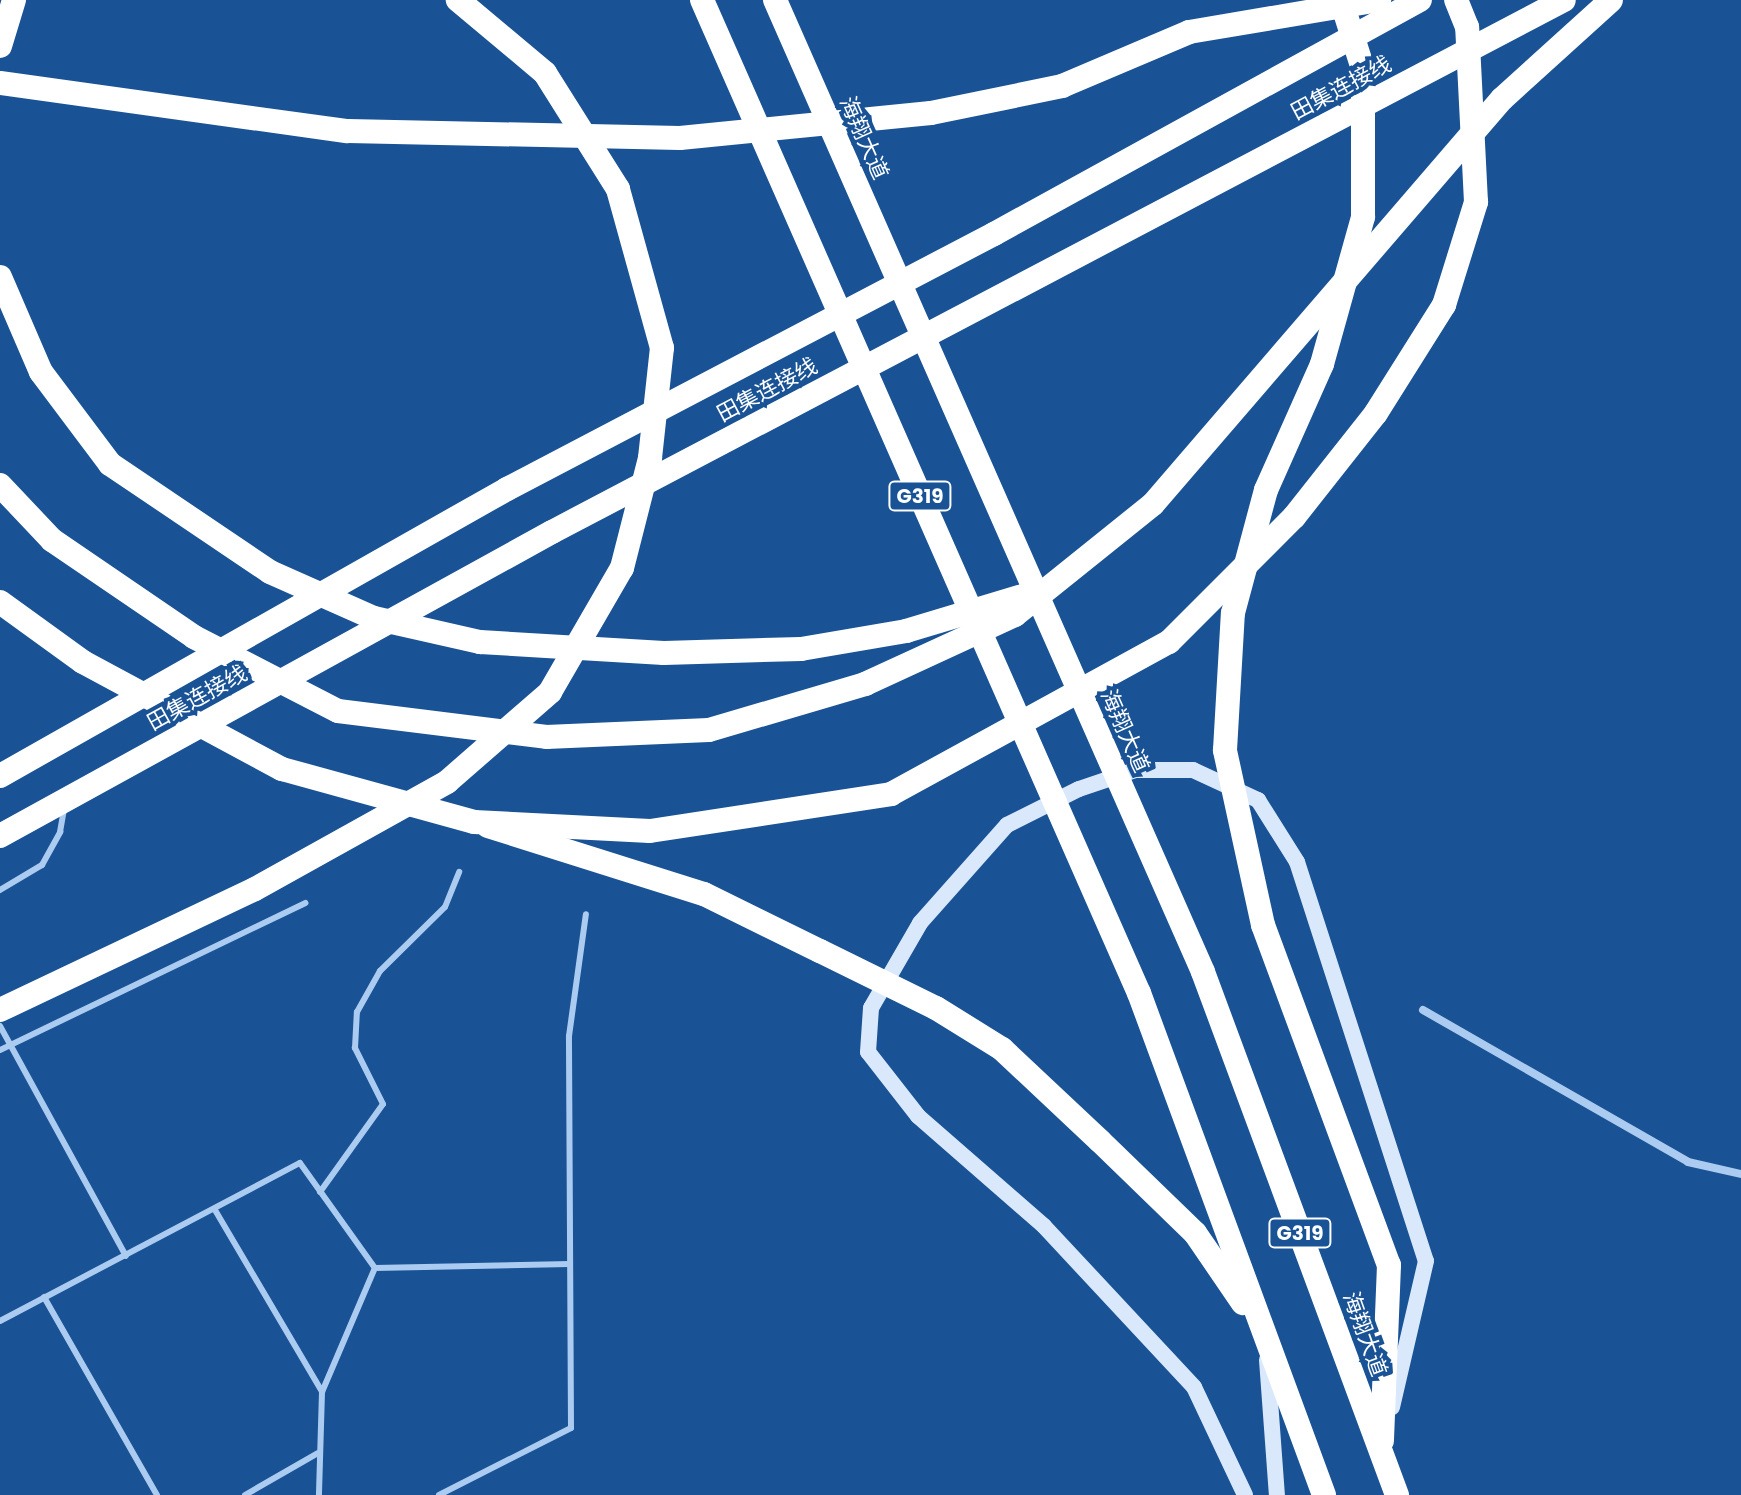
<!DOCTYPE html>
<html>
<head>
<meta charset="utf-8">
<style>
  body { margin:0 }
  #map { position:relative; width:1741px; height:1495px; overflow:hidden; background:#195396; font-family:Poppins,"Noto Sans SC",sans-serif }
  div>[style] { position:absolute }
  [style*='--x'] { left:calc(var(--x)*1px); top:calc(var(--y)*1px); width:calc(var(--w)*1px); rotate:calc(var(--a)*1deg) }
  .lane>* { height:6px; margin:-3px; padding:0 3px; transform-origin:3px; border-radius:3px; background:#abccf0 }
  .street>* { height:8px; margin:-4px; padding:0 4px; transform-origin:4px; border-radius:4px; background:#abccf0 }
  .secondary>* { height:16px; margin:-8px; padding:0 8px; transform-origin:8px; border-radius:8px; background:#d9e9fb }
  .highway>* { height:24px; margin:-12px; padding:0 12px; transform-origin:12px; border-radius:12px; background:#fff }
  .highway-bridge>* { height:24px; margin:-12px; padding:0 12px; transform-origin:12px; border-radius:12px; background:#fff }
  span { translate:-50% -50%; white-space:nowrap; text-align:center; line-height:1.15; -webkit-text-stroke:8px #195396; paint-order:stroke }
  .shield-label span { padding:2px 6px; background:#195396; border:2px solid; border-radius:6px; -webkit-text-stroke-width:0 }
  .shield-label { font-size:20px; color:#fff; font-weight:700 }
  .street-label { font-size:22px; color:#fff }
</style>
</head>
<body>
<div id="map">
  <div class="lane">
    <div style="--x:0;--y:890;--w:49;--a:-30.8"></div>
    <div style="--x:42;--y:865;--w:38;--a:-61"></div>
    <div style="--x:60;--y:832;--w:22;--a:-80"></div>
    <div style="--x:0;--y:1026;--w:262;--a:61.3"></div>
    <div style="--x:0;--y:1050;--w:339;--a:-25.7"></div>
    <div style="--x:320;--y:1192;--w:108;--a:-54.4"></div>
    <div style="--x:383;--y:1104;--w:63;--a:-116.6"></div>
    <div style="--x:355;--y:1048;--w:36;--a:-87"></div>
    <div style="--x:357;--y:1012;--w:47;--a:-60.7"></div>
    <div style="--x:380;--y:971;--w:91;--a:-44.6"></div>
    <div style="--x:445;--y:907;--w:38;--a:-68"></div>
    <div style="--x:215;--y:1210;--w:211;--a:59.5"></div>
    <div style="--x:322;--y:1392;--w:103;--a:91.7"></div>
    <div style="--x:44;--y:1297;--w:228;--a:60.3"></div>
    <div style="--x:0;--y:1321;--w:339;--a:-27.8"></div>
    <div style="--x:300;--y:1163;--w:129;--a:54.5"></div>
    <div style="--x:375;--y:1268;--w:195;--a:-1.2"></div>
    <div style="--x:322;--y:1392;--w:135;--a:-66.9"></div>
    <div style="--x:245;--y:1495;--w:84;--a:-29.9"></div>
    <div style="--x:439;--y:1495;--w:148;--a:-26.9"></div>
    <div style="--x:571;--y:1428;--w:392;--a:-90.3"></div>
    <div style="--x:569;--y:1036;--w:123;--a:-82.1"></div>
  </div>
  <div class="street">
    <div style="--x:1423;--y:1010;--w:305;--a:29.8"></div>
    <div style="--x:1688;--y:1162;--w:54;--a:12.8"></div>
  </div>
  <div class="secondary">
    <div style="--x:1267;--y:1360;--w:135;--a:85.8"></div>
    <div style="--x:1245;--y:1495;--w:119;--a:-115.3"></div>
    <div style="--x:1194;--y:1387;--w:220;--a:-133"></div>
    <div style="--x:1044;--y:1226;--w:167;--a:-138.9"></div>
    <div style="--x:918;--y:1116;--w:81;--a:-128"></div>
    <div style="--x:868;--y:1052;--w:44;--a:-86.1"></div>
    <div style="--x:871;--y:1008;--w:98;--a:-60"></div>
    <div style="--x:920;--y:923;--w:131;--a:-48.4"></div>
    <div style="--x:1007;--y:825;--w:80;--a:-26.6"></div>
    <div style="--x:1079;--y:789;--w:59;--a:-18.7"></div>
    <div style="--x:1135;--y:770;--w:58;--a:0"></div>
    <div style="--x:1193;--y:770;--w:72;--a:24.8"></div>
    <div style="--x:1258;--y:800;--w:73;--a:57.8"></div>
    <div style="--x:1297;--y:862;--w:419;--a:72.1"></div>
    <div style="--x:1426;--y:1261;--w:150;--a:103.1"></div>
  </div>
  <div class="highway">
    <div style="--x:0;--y:46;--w:48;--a:-73.1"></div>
    <div style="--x:0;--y:83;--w:351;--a:7.9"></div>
    <div style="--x:348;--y:131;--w:332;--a:1.2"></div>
    <div style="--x:680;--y:138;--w:252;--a:-5.7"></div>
    <div style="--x:931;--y:113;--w:134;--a:-11.6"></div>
    <div style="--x:1062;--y:86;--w:138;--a:-23"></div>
    <div style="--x:1189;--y:32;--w:193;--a:-9.6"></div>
    <div style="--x:0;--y:485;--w:76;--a:46.6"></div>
    <div style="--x:664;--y:653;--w:137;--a:-1.7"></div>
    <div style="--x:801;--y:649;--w:107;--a:-9.7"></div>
    <div style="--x:906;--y:631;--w:128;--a:-16.7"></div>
    <div style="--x:709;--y:730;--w:163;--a:-16.4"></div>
    <div style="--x:865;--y:684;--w:165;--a:-24.7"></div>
    <div style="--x:1015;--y:615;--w:177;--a:-38.8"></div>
    <div style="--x:1153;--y:504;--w:535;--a:-49.25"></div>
    <div style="--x:1502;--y:99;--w:147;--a:-42.2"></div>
    <div style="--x:0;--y:776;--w:583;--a:-29.51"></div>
    <div style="--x:507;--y:489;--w:550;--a:-27.64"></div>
    <div style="--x:994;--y:234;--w:486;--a:-28.8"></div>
    <div style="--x:488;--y:826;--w:226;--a:17.5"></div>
    <div style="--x:704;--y:894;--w:129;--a:26.2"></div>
    <div style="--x:650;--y:831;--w:244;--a:-8.7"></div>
    <div style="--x:891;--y:794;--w:317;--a:-28.7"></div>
    <div style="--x:1169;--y:642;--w:177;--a:-45"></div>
    <div style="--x:1294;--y:517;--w:132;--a:-51.7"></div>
    <div style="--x:1376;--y:413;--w:128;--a:-57.8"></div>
    <div style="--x:0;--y:836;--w:630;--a:-28.84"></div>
    <div style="--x:552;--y:532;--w:1143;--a:-27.73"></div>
    <div style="--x:1263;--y:925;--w:363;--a:69.7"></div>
    <div style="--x:1389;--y:1265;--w:176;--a:92.3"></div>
    <div style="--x:1203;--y:972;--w:558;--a:69.65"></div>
    <div style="--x:1139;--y:993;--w:535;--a:69.77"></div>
    <div style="--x:936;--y:1008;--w:78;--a:31.8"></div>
    <div style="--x:1002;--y:1049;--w:134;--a:43.2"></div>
    <div style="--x:1100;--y:1141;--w:132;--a:44.1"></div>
    <div style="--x:1195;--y:1233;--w:85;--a:55.6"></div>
  </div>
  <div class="highway-bridge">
    <div style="--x:702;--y:0;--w:1085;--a:66.25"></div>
    <div style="--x:775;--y:0;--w:1062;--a:66.23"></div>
    <div style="--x:0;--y:277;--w:103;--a:66.7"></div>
    <div style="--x:41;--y:372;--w:115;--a:53.1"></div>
    <div style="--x:110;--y:464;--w:193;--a:34"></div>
    <div style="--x:270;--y:572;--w:114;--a:23.9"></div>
    <div style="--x:374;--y:618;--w:109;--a:12.8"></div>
    <div style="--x:480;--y:642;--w:184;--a:3.4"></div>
    <div style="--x:1444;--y:305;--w:108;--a:-72.7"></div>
    <div style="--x:1476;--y:202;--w:175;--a:-92.9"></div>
    <div style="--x:1467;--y:27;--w:29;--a:-112"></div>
    <div style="--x:52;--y:540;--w:172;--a:34.3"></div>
    <div style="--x:194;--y:637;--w:162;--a:27.2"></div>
    <div style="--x:338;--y:711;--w:210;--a:7.1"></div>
    <div style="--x:546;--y:737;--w:163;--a:-2.5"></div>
    <div style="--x:0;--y:602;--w:102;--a:35.9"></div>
    <div style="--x:83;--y:662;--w:226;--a:28.3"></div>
    <div style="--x:282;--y:769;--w:199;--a:15.4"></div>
    <div style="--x:474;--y:822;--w:176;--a:2.9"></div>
    <div style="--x:1263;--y:925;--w:179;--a:-102.3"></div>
    <div style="--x:1225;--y:750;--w:137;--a:-86.7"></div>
    <div style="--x:1233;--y:613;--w:127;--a:-75"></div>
    <div style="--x:1266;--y:490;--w:138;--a:-66"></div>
    <div style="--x:1322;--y:364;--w:153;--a:-74.4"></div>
    <div style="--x:1363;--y:217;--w:148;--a:-90"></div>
    <div style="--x:1363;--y:69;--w:72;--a:-107.7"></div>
    <div style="--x:820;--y:951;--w:129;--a:26.2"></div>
    <div style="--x:0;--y:1010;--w:282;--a:-25.4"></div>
    <div style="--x:255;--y:889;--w:220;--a:-29.1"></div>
    <div style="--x:447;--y:782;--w:137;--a:-41.1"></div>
    <div style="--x:550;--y:692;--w:143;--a:-59.9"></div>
    <div style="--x:622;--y:568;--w:114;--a:-75.7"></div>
    <div style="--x:650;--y:458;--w:111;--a:-83.8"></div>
    <div style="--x:662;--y:348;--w:165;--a:-105.5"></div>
    <div style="--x:618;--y:189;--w:137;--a:-122.2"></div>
    <div style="--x:545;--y:73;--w:114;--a:-140"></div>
  </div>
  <div class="shield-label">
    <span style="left:920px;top:496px">G319</span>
    <span style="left:1300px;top:1233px">G319</span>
  </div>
  <div class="street-label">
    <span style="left:1341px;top:88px;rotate:-28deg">田集连接线</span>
    <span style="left:864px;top:138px;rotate:66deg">海翔大道</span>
    <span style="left:767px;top:390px;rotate:-28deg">田集连接线</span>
    <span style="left:197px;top:698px;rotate:-29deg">田集连接线</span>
    <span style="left:1125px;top:731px;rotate:66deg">海翔大道</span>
    <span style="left:1365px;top:1334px;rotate:70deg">海翔大道</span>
  </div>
</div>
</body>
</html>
